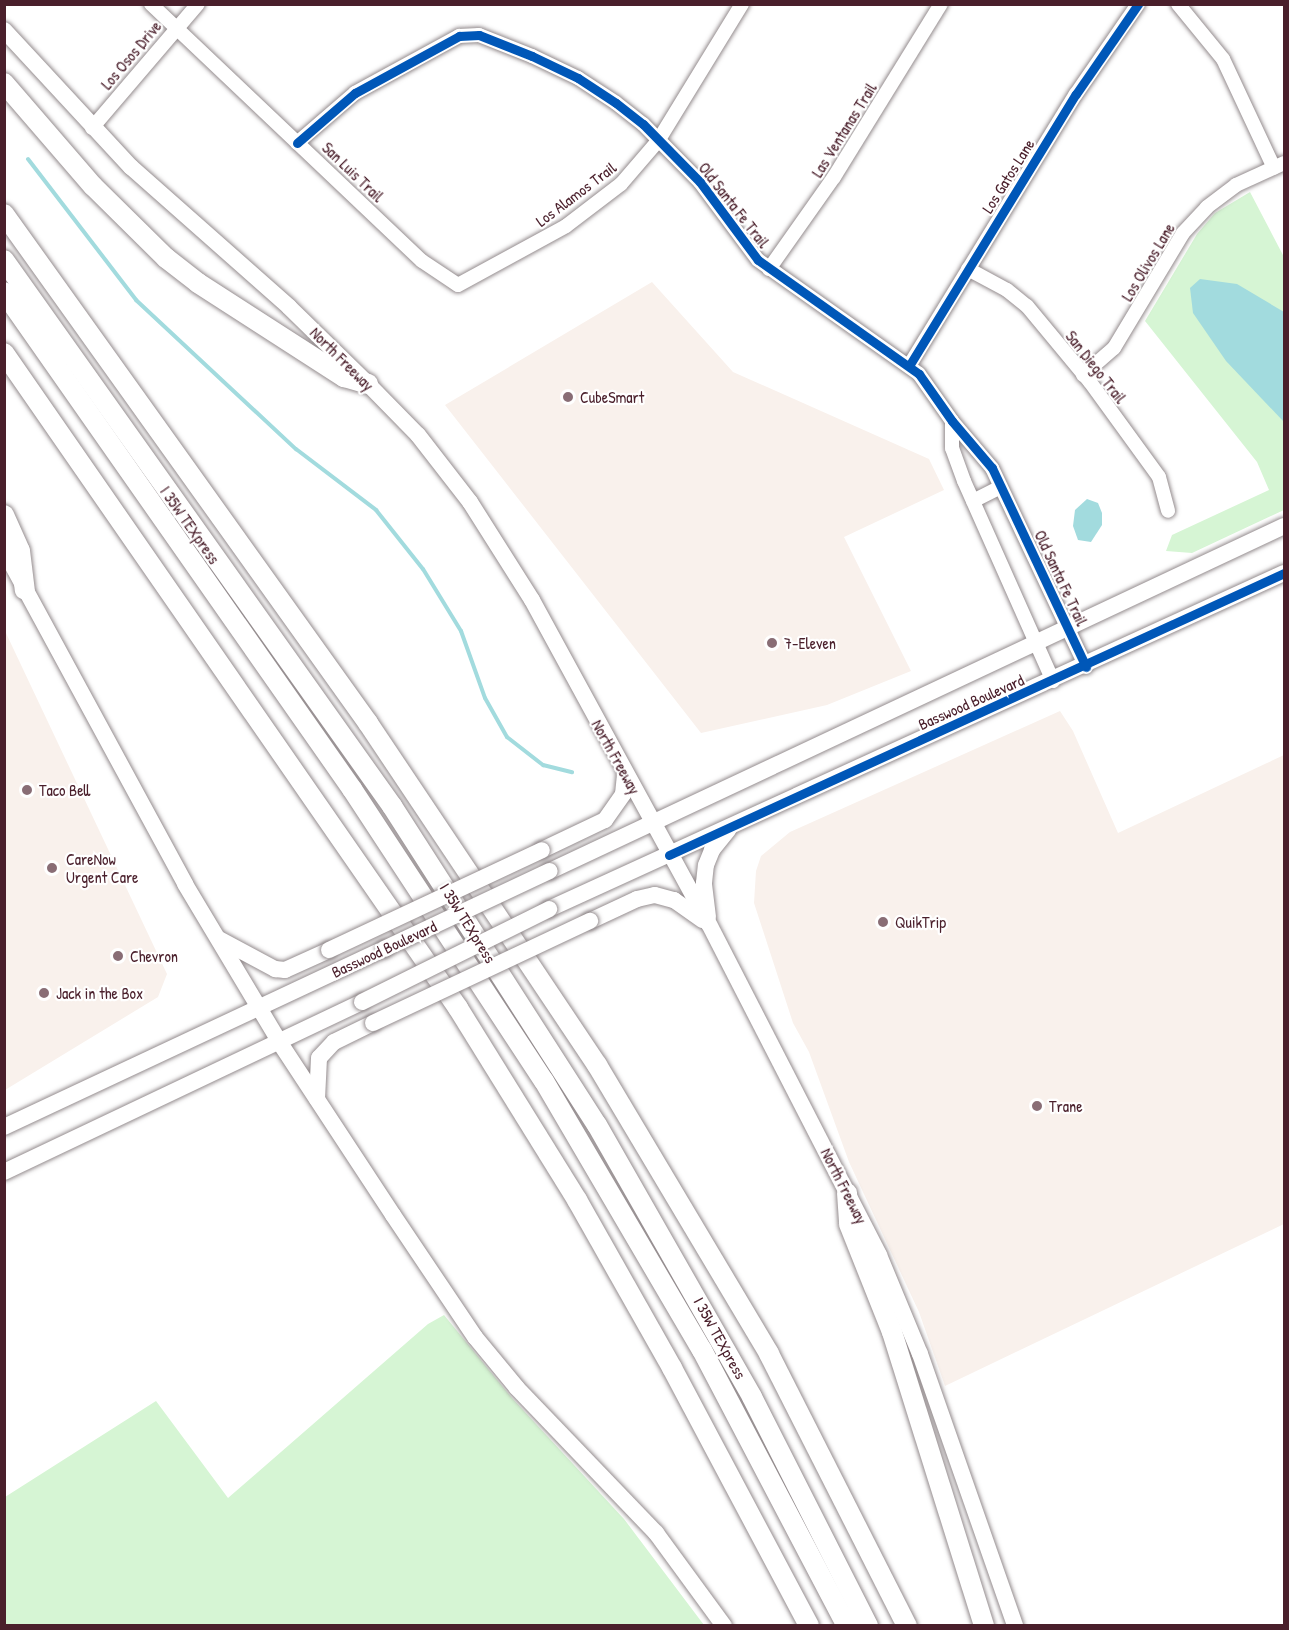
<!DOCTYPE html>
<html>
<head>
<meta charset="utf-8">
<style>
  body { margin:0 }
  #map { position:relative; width:1289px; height:1630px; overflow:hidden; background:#fff; font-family:"Patrick Hand",sans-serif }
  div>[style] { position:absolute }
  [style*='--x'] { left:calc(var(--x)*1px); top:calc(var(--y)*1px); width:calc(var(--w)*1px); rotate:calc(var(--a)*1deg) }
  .built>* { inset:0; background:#f9f1ec }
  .green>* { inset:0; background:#d6f5d4 }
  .water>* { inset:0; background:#a2dbde }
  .stream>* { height:4px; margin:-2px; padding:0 2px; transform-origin:2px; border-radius:2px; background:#a2dbde }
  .roads { filter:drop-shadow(0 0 2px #948c8e) drop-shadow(0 0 2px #948c8e) }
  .minor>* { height:14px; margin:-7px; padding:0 7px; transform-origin:7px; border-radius:7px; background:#fff }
  .major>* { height:16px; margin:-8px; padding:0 8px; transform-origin:8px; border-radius:8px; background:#fff }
  .highway>* { height:20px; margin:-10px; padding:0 10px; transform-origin:10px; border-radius:10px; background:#fff }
  .bridges { filter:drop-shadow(0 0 2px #948c8e) drop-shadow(0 0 2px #948c8e) }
  .major-bridge>* { height:16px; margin:-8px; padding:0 8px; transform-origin:8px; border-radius:8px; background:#fff }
  .cycleway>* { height:9px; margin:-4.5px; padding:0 4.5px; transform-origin:4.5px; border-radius:4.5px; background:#0057b8 }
  .dots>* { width:16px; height:16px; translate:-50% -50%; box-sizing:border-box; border:3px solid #fff; border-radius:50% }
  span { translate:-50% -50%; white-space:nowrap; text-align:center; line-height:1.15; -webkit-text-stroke:4.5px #fff; paint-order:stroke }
  .street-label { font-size:16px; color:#4a1f2b }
  .poi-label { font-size:16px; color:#4a1f2b }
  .left { translate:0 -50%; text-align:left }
  .frame { position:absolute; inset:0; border:6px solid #4a1f2b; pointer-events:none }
</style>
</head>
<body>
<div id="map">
  <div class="built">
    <div style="clip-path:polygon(652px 282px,733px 372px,929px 459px,944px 490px,844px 537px,911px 671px,827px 705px,701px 733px,445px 405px)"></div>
    <div style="clip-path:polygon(5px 631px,167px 974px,158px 997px,5px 1090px)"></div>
    <div style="clip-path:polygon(1060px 711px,1073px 731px,1118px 833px,1284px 755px,1284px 1224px,945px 1386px,919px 1312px,849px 1162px,809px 1052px,793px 1023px,754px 903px,756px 871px,761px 856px,790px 832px)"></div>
  </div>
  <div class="green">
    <div style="clip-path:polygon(1250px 192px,1284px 257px,1284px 510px,1192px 553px,1166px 551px,1172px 535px,1269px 490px,1257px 462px,1145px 321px,1197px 234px,1215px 213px)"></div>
    <div style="clip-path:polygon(444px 1315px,512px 1398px,624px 1519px,704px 1625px,5px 1625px,5px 1497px,156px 1401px,228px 1498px,428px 1324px)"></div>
  </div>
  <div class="water">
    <div style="clip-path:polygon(1200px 279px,1237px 284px,1284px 312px,1284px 422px,1226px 361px,1193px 313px,1190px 288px)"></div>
    <div style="clip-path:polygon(1087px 499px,1098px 503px,1102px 513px,1102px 525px,1091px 542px,1078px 540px,1073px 526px,1075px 510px)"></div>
  </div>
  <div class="stream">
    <div style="--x:28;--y:159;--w:178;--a:52.5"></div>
    <div style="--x:136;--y:300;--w:219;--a:43"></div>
    <div style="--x:296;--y:449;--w:101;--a:37.3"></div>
    <div style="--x:376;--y:510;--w:75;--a:51.5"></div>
    <div style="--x:423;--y:569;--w:73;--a:58.5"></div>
    <div style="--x:461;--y:631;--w:71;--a:70.3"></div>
    <div style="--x:485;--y:698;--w:45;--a:60.6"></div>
    <div style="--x:507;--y:737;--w:46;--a:37.9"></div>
    <div style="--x:543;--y:765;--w:30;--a:14"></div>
  </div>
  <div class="roads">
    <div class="minor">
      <div style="--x:151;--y:4;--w:373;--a:43.5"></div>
      <div style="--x:422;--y:261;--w:43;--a:33.7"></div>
      <div style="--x:458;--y:285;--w:123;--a:-28.6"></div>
      <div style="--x:566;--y:226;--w:69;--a:-37.4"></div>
      <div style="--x:621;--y:184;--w:57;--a:-49.3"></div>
      <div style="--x:658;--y:141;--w:161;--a:-58.5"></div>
      <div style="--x:1178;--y:4;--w:71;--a:50.7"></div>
      <div style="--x:1223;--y:59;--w:120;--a:64.9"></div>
      <div style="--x:92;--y:128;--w:163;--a:-49.5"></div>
      <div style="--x:297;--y:143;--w:77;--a:-40.8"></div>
      <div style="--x:355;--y:93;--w:119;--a:-28.7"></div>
      <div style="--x:459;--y:36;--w:20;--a:-3"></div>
      <div style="--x:479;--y:35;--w:57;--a:21.6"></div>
      <div style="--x:532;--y:56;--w:51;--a:25.6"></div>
      <div style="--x:578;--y:78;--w:45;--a:33.3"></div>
      <div style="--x:616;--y:103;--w:34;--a:38"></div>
      <div style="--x:643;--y:124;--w:81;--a:45.5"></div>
      <div style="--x:700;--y:182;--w:97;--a:53.4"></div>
      <div style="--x:758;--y:260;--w:197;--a:35.3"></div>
      <div style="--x:919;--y:374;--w:57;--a:54.9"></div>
      <div style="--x:952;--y:421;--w:62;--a:49.6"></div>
      <div style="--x:992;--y:468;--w:220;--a:64.7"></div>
      <div style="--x:769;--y:269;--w:113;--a:-54.8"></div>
      <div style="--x:834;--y:177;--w:203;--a:-58.3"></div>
      <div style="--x:968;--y:269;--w:44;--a:28.3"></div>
      <div style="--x:1007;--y:290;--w:26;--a:39"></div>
      <div style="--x:1027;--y:306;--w:99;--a:50.3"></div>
      <div style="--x:1090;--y:382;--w:117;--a:54"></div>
      <div style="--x:1159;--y:477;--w:35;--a:75"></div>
      <div style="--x:909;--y:366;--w:319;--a:-58.5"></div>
      <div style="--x:1076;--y:94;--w:109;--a:-55.4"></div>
      <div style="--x:1083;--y:375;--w:41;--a:-41.1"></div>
      <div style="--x:1114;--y:348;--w:134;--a:-59"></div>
      <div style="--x:1183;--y:233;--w:35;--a:-47"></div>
      <div style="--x:1207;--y:207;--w:36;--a:-37"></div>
      <div style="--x:1236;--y:185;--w:53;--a:-24.6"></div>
      <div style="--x:952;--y:421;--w:27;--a:90"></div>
      <div style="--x:952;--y:448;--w:35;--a:70"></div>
      <div style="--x:964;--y:481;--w:219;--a:66"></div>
      <div style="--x:973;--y:501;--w:31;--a:-27"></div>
    </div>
    <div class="major">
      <div style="--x:4;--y:30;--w:187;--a:47.2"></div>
      <div style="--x:131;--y:167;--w:211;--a:41.5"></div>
      <div style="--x:289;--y:307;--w:110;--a:44.3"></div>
      <div style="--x:368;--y:384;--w:71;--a:45.6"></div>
      <div style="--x:418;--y:435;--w:85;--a:52.2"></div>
      <div style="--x:470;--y:502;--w:116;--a:57.7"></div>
      <div style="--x:532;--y:600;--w:369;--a:61.4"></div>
      <div style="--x:709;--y:924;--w:372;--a:62.8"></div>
      <div style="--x:879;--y:1255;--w:107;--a:67.5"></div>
      <div style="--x:920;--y:1354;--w:288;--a:70.7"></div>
      <div style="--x:4;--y:550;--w:380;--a:61.5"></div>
      <div style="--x:185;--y:884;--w:185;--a:59.1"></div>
      <div style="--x:280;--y:1043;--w:206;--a:56.7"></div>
      <div style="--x:393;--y:1215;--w:147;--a:56.1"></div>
      <div style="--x:475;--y:1337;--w:66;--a:50.5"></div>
      <div style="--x:517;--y:1388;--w:201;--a:46.2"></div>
      <div style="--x:656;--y:1533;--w:115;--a:53.8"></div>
      <div style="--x:542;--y:850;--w:70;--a:-25.5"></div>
      <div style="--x:605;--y:820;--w:32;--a:-55"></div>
      <div style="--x:623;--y:794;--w:20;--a:-84"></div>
      <div style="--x:550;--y:871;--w:811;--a:-25.17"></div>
      <div style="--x:549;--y:909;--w:808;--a:-24.57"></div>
      <div style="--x:708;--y:917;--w:34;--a:-97"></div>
      <div style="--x:704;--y:883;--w:18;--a:-84"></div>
      <div style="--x:706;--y:865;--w:16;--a:-68"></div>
      <div style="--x:712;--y:850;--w:26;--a:-51"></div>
      <div style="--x:590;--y:921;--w:52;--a:-25.1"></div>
      <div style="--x:637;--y:899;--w:18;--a:-13"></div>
      <div style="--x:655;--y:895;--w:20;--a:15"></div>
      <div style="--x:674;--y:900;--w:35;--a:35"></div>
      <div style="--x:219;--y:939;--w:64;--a:28.2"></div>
      <div style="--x:275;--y:969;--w:10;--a:6"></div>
      <div style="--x:285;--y:970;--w:48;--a:-24.4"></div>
      <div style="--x:317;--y:1099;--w:41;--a:-87.2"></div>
      <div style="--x:319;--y:1058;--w:22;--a:-47"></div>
      <div style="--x:334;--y:1042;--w:43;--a:-26"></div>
      <div style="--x:4;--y:1127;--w:420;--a:-25.1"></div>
      <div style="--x:4;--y:1172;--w:396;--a:-25.4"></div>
    </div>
    <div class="highway">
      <div style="--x:4;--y:83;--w:136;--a:49.2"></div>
      <div style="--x:93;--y:186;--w:103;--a:44.6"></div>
      <div style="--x:166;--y:258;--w:41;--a:38"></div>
      <div style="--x:198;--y:283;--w:174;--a:32.8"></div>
      <div style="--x:344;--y:377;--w:25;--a:16"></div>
      <div style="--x:4;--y:214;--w:626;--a:54.43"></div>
      <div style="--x:368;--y:723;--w:412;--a:56.2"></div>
      <div style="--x:597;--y:1065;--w:336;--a:59.2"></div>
      <div style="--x:769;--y:1354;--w:305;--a:63.1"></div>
      <div style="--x:4;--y:260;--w:670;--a:54.6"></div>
      <div style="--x:392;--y:806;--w:379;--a:57.3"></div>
      <div style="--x:597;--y:1125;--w:313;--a:60.3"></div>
      <div style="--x:752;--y:1397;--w:257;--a:63.1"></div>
      <div style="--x:4;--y:292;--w:607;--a:55"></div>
      <div style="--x:352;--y:789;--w:349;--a:56.7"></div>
      <div style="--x:544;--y:1081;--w:312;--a:59.6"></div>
      <div style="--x:702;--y:1350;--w:312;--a:62.3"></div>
      <div style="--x:4;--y:353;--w:797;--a:55.27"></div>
      <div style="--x:458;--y:1008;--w:226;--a:58.2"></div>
      <div style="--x:577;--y:1200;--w:193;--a:60.5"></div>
      <div style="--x:672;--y:1368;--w:292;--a:62"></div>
      <div style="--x:4;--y:515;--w:39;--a:66"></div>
      <div style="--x:20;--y:551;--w:39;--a:83"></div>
      <div style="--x:847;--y:1193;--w:31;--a:86"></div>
      <div style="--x:849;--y:1224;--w:116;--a:68.3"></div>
      <div style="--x:892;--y:1332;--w:308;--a:72.6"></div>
    </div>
  </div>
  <div class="bridges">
    <div class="major-bridge">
      <div style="--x:384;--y:949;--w:183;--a:-25.2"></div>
      <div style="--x:329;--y:950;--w:235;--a:-25.1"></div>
      <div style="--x:362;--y:1002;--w:209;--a:-26.4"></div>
      <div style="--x:373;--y:1023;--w:240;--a:-25.2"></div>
    </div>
  </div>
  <div class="cycleway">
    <div style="--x:297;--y:143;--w:77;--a:-40.8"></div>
    <div style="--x:355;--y:93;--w:119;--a:-28.7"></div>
    <div style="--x:459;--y:36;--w:20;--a:-3"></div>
    <div style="--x:479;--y:35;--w:57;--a:21.6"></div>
    <div style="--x:532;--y:56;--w:51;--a:25.6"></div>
    <div style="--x:578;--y:78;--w:45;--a:33.3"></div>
    <div style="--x:616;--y:103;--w:34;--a:38"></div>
    <div style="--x:643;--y:124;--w:81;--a:45.5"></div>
    <div style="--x:700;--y:182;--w:97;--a:53.4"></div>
    <div style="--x:758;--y:260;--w:197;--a:35.3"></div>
    <div style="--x:919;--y:374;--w:57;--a:54.9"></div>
    <div style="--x:952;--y:421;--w:62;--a:49.6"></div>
    <div style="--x:992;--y:468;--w:220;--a:64.7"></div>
    <div style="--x:909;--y:366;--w:319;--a:-58.5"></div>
    <div style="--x:1076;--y:94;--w:109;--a:-55.4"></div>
    <div style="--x:669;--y:855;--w:677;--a:-24.63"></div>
  </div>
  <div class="dots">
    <div style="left:568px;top:397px;background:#896d75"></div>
    <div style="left:772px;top:643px;background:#896d75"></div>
    <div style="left:27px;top:790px;background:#896d75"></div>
    <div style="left:52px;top:868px;background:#896d75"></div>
    <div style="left:883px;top:922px;background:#896d75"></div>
    <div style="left:118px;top:956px;background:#896d75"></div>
    <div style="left:44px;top:993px;background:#896d75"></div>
    <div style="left:1037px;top:1106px;background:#896d75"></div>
  </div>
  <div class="street-label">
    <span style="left:131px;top:55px;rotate:-50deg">Los Osos Drive</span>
    <span style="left:844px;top:130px;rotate:-58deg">Las Ventanas Trail</span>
    <span style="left:353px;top:172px;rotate:44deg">San Luis Trail</span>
    <span style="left:1008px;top:176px;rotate:-58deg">Los Gatos Lane</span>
    <span style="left:576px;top:194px;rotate:-37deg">Los Alamos Trail</span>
    <span style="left:734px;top:205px;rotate:52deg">Old Santa Fe Trail</span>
    <span style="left:1148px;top:262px;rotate:-59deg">Los Olivos Lane</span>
    <span style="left:342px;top:359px;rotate:45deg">North Freeway</span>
    <span style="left:1096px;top:367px;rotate:52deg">San Diego Trail</span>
    <span style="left:190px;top:525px;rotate:55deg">I 35W TEXpress</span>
    <span style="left:1061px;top:578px;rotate:65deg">Old Santa Fe Trail</span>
    <span style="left:971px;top:702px;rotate:-24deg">Basswood Boulevard</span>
    <span style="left:616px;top:757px;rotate:61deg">North Freeway</span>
    <span style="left:468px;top:923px;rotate:58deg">I 35W TEXpress</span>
    <span style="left:384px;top:949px;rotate:-25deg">Basswood Boulevard</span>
    <span style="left:844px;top:1186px;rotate:63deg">North Freeway</span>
    <span style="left:720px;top:1338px;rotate:61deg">I 35W TEXpress</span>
  </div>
  <div class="poi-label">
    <span class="left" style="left:580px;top:397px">CubeSmart</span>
    <span class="left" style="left:784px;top:643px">7-Eleven</span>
    <span class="left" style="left:39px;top:790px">Taco Bell</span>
    <span class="left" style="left:66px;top:868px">CareNow<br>Urgent Care</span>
    <span class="left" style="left:895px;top:922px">QuikTrip</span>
    <span class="left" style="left:130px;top:956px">Chevron</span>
    <span class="left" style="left:56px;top:993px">Jack in the Box</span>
    <span class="left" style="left:1049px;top:1106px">Trane</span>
  </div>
  <div class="frame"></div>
</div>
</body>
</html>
